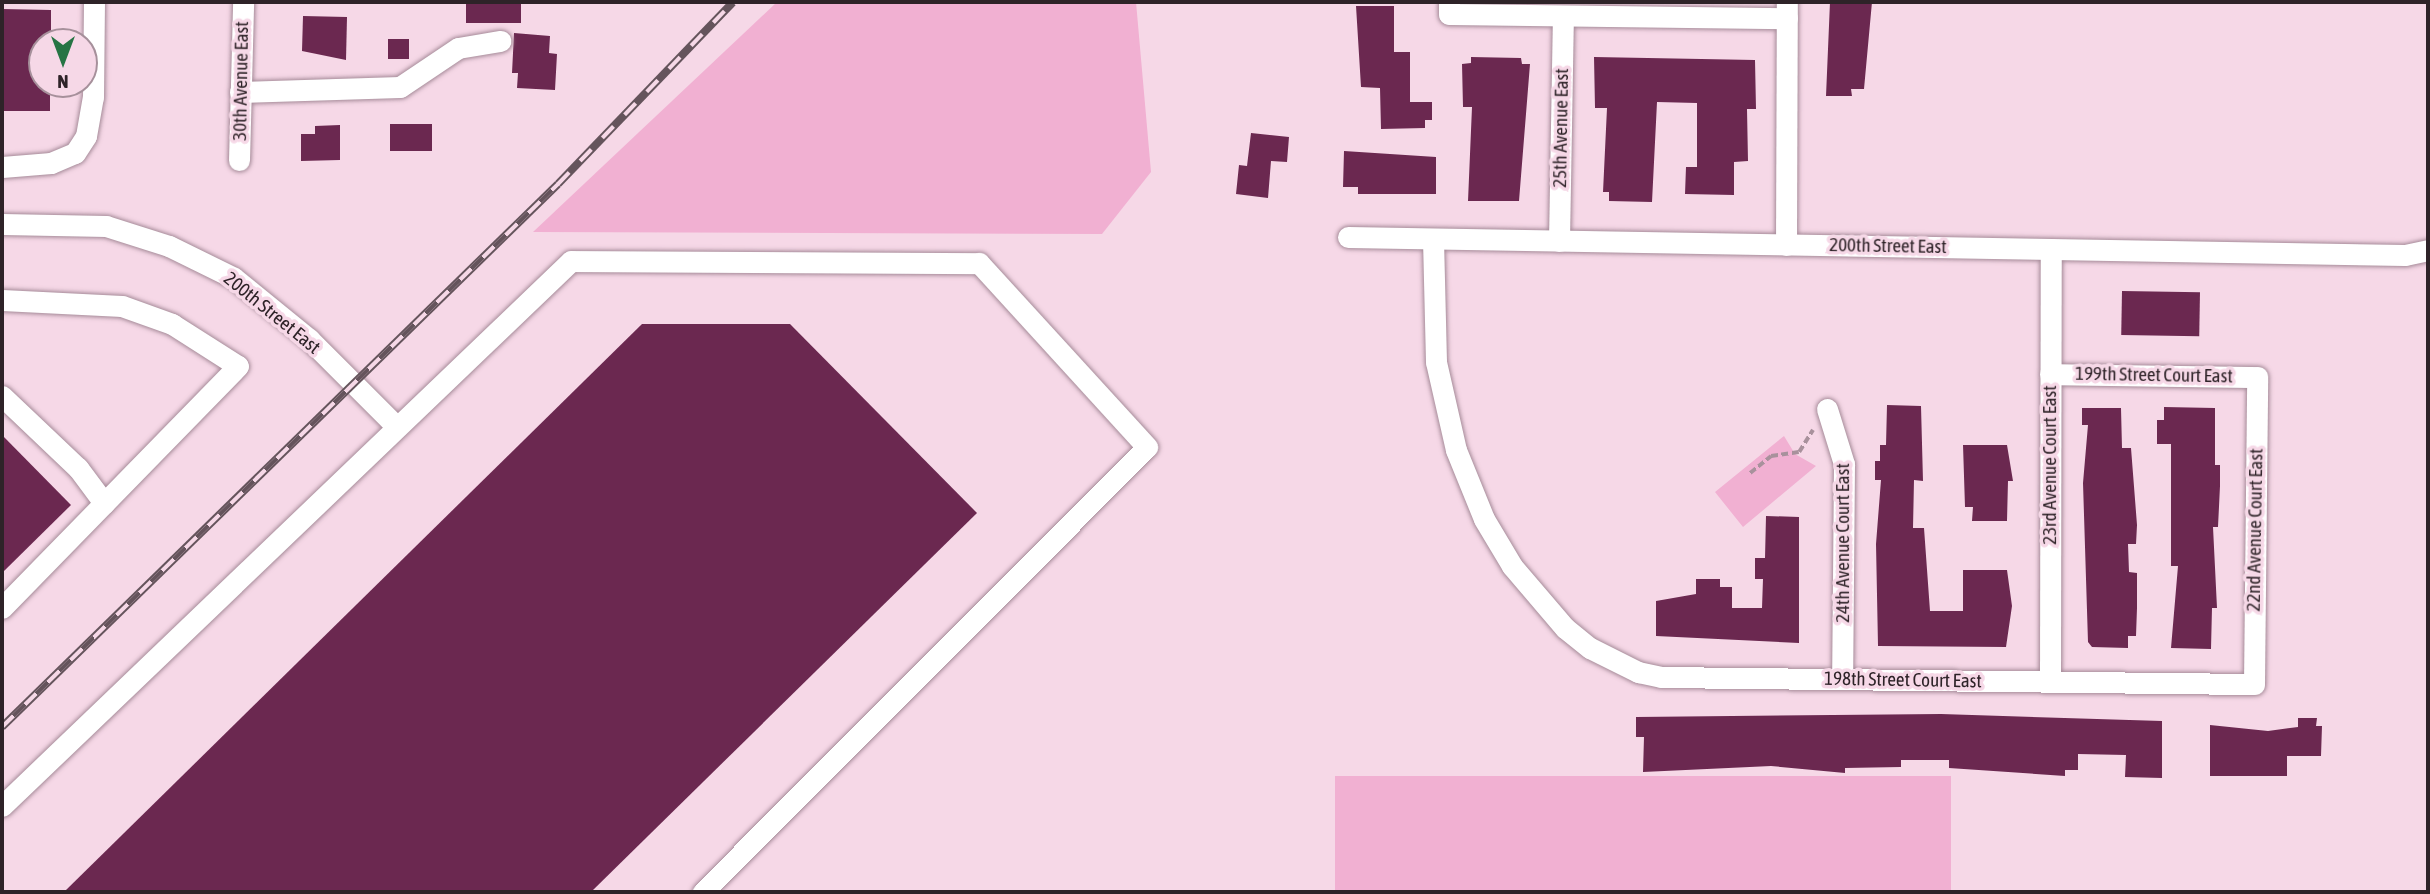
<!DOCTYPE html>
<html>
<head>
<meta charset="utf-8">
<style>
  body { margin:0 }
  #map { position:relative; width:2430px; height:894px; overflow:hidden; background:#f6d8e7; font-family:"Asap Condensed",sans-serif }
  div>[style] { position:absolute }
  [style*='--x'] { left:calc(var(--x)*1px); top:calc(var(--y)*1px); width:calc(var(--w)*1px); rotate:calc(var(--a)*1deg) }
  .green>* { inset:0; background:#f1b0d2; transform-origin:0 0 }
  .building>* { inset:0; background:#6b2850; transform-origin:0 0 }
  .path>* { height:3.5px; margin-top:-1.75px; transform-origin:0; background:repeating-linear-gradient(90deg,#a8919c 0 7px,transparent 0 10.5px) }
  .roads { filter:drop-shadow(0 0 2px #a68b99) drop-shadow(0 0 2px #a68b99) }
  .minor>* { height:21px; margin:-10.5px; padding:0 10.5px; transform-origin:10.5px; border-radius:10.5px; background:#fff }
  .rail>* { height:8px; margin-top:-4px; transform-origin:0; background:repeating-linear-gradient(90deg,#f6d8e7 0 16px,#65545c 0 32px); box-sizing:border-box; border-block:2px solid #65545c }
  span { translate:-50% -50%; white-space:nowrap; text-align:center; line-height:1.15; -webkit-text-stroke:7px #f6d8e7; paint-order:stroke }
  .street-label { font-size:19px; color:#2e2328 }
  .frame { position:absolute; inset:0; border:4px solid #2e2328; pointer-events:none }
  .north { position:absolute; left:28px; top:28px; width:70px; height:70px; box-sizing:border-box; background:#f6d8e7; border:2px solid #a6909b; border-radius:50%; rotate:180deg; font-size:19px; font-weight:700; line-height:28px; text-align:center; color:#2e2328 }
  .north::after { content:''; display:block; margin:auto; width:24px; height:32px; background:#267444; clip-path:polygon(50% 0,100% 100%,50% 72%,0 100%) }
</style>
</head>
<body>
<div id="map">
  <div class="green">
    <div style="clip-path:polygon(777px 2px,1136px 2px,1151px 172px,1102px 234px,533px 232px)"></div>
    <div style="clip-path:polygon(1784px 436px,1795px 454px,1816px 466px,1743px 527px,1715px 492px)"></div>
    <div style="left:1335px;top:776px;width:616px;height:116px"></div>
  </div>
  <div class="building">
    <div style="left:466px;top:2px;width:55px;height:21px"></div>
    <div style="clip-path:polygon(1830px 2px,1872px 2px,1864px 89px,1851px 89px,1852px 96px,1826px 96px)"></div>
    <div style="clip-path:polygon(1356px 6px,1394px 6px,1394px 52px,1410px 52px,1410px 102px,1432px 102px,1432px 120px,1425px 120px,1425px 128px,1381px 129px,1380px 88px,1361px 87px)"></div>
    <div style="clip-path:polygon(2px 9px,51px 10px,51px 42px,42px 42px,42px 84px,50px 84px,50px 111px,2px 111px)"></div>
    <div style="clip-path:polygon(303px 16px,347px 17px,346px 60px,302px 51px)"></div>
    <div style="clip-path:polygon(514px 33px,550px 36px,549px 53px,557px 54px,555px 90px,517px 88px,518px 73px,512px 73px)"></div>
    <div style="left:388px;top:39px;width:21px;height:20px"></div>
    <div style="clip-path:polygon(1471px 57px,1521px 58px,1522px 64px,1530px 64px,1519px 201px,1468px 201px,1472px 107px,1463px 107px,1462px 64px,1471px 63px)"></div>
    <div style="clip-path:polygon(1594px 57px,1755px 60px,1756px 109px,1747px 109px,1748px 161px,1734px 162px,1734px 195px,1685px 194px,1686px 167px,1697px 167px,1697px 103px,1657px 102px,1652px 202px,1609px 201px,1609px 192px,1603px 192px,1607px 108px,1595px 108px)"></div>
    <div style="left:390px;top:124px;width:42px;height:27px"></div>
    <div style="clip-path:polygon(340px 125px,340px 160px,301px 161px,301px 134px,315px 134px,315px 126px)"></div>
    <div style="clip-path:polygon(1251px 133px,1289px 137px,1287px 162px,1271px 161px,1268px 198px,1236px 194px,1239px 165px,1247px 166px)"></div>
    <div style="clip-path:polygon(1344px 151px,1436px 157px,1436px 194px,1358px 194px,1358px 187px,1343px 187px)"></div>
    <div style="left:2122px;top:291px;width:78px;height:44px;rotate:1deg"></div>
    <div style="clip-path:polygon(642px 324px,790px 324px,977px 513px,591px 892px,64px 892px)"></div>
    <div style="clip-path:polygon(1887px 405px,1921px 406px,1923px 481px,1914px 480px,1913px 528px,1924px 528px,1930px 611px,1963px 611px,1963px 570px,2007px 570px,2012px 606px,2006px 647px,1878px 646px,1876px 544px,1881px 480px,1875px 480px,1875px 461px,1880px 461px,1880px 445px,1886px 445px)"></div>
    <div style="clip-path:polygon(2164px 407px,2215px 408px,2215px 465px,2220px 465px,2220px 486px,2218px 527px,2213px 527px,2217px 608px,2212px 608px,2211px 649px,2171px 648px,2178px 566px,2171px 566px,2171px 444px,2157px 444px,2157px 420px,2164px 420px)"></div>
    <div style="clip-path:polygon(2082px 408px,2121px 408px,2122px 448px,2131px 448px,2137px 525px,2136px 544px,2128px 544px,2129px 572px,2137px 573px,2137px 608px,2136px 636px,2128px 636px,2128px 648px,2092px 647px,2088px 642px,2083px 483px,2088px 425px,2082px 425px)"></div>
    <div style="clip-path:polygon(2px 435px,71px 505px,2px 573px)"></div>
    <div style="clip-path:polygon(1963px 445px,2007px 445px,2013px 481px,2008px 481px,2007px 521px,1972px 521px,1973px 507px,1965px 507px)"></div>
    <div style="clip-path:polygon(1766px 516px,1799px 517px,1799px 643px,1656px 636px,1656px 601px,1696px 594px,1696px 579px,1720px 579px,1720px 587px,1732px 587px,1732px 608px,1762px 608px,1763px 579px,1755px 579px,1755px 558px,1765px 558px)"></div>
    <div style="clip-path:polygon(1941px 714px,2162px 721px,2162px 778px,2125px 777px,2126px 755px,2078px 754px,2078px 770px,2065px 770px,2065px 776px,1949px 768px,1949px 760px,1901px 760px,1901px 767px,1845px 768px,1845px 773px,1771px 766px,1643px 772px,1644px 737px,1636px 737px,1636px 717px)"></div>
    <div style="clip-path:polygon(2298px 718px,2317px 718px,2316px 726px,2322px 726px,2321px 756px,2287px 756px,2287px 776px,2210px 776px,2210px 725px,2268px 731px,2298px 727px)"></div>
  </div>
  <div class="path">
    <div style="--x:1750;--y:473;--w:27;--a:-39"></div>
    <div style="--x:1771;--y:456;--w:28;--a:-8"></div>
    <div style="--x:1799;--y:452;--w:26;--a:-58"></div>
  </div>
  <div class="roads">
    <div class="minor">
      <div style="--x:1449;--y:2;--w:12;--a:90"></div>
      <div style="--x:1449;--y:14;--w:338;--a:0.7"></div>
      <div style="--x:240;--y:92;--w:160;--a:-1.8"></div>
      <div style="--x:400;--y:87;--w:70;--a:-33.9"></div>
      <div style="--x:458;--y:48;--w:43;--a:-9.5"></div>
      <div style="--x:239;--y:160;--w:158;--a:-88.5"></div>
      <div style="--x:2;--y:167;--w:49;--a:-4.7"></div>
      <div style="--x:51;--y:163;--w:26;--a:-23"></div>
      <div style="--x:75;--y:153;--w:20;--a:-57"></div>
      <div style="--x:86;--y:136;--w:40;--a:-80"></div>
      <div style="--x:93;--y:97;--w:95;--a:-89.4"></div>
      <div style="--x:2;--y:224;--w:104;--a:1.1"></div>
      <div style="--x:106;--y:226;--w:66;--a:17.6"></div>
      <div style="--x:169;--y:246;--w:72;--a:26.2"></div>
      <div style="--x:234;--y:278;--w:97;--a:39.1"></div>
      <div style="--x:309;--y:339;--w:123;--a:45"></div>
      <div style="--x:1348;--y:237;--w:1057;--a:0.98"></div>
      <div style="--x:2405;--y:255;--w:24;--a:-12"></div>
      <div style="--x:1433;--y:239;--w:123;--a:88.6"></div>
      <div style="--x:1436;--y:362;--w:90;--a:77.2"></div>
      <div style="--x:1456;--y:450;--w:74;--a:67.9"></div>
      <div style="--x:1484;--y:519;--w:55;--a:59.2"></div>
      <div style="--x:1512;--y:566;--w:82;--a:49.5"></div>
      <div style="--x:1565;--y:628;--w:32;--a:39"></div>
      <div style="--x:1590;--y:648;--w:54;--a:26.6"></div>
      <div style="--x:1638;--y:672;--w:24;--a:12"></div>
      <div style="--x:1661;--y:677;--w:593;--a:0.68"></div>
      <div style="--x:2254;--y:684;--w:307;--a:-89.4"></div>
      <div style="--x:2257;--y:377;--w:207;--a:-179.2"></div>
      <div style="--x:1559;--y:241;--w:225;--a:-89"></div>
      <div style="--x:1786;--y:245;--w:243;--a:-89.8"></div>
      <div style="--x:2;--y:300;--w:120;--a:2.9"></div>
      <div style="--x:122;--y:306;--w:53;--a:19.8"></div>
      <div style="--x:172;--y:324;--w:78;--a:32.5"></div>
      <div style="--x:238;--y:366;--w:338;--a:134.3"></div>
      <div style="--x:2;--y:396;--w:105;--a:43.5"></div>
      <div style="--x:78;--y:468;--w:44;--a:53.4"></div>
      <div style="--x:1827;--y:409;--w:58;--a:72.8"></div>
      <div style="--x:1844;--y:464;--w:215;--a:90.5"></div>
      <div style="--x:2050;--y:682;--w:433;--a:-89.9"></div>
      <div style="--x:2;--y:806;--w:788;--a:-43.77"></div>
      <div style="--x:571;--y:261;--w:408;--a:0.3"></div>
      <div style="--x:979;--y:263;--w:249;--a:47.6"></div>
      <div style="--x:1147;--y:447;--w:629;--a:134.94"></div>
    </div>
  </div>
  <div class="rail">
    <div style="--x:2;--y:727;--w:777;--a:-44.32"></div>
    <div style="--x:558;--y:184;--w:252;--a:-46.1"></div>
  </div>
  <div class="street-label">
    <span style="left:241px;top:81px;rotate:-89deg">30th Avenue East</span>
    <span style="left:1561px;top:128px;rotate:-89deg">25th Avenue East</span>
    <span style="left:1888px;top:246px;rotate:1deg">200th Street East</span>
    <span style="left:272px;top:313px;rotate:39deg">200th Street East</span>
    <span style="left:2154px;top:375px;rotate:1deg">199th Street Court East</span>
    <span style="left:2050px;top:465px;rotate:-90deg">23rd Avenue Court East</span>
    <span style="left:2255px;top:530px;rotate:-89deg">22nd Avenue Court East</span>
    <span style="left:1843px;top:543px;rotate:-90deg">24th Avenue Court East</span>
    <span style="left:1903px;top:680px;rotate:1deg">198th Street Court East</span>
  </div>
  <div class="frame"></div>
  <div class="north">N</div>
</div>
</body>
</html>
